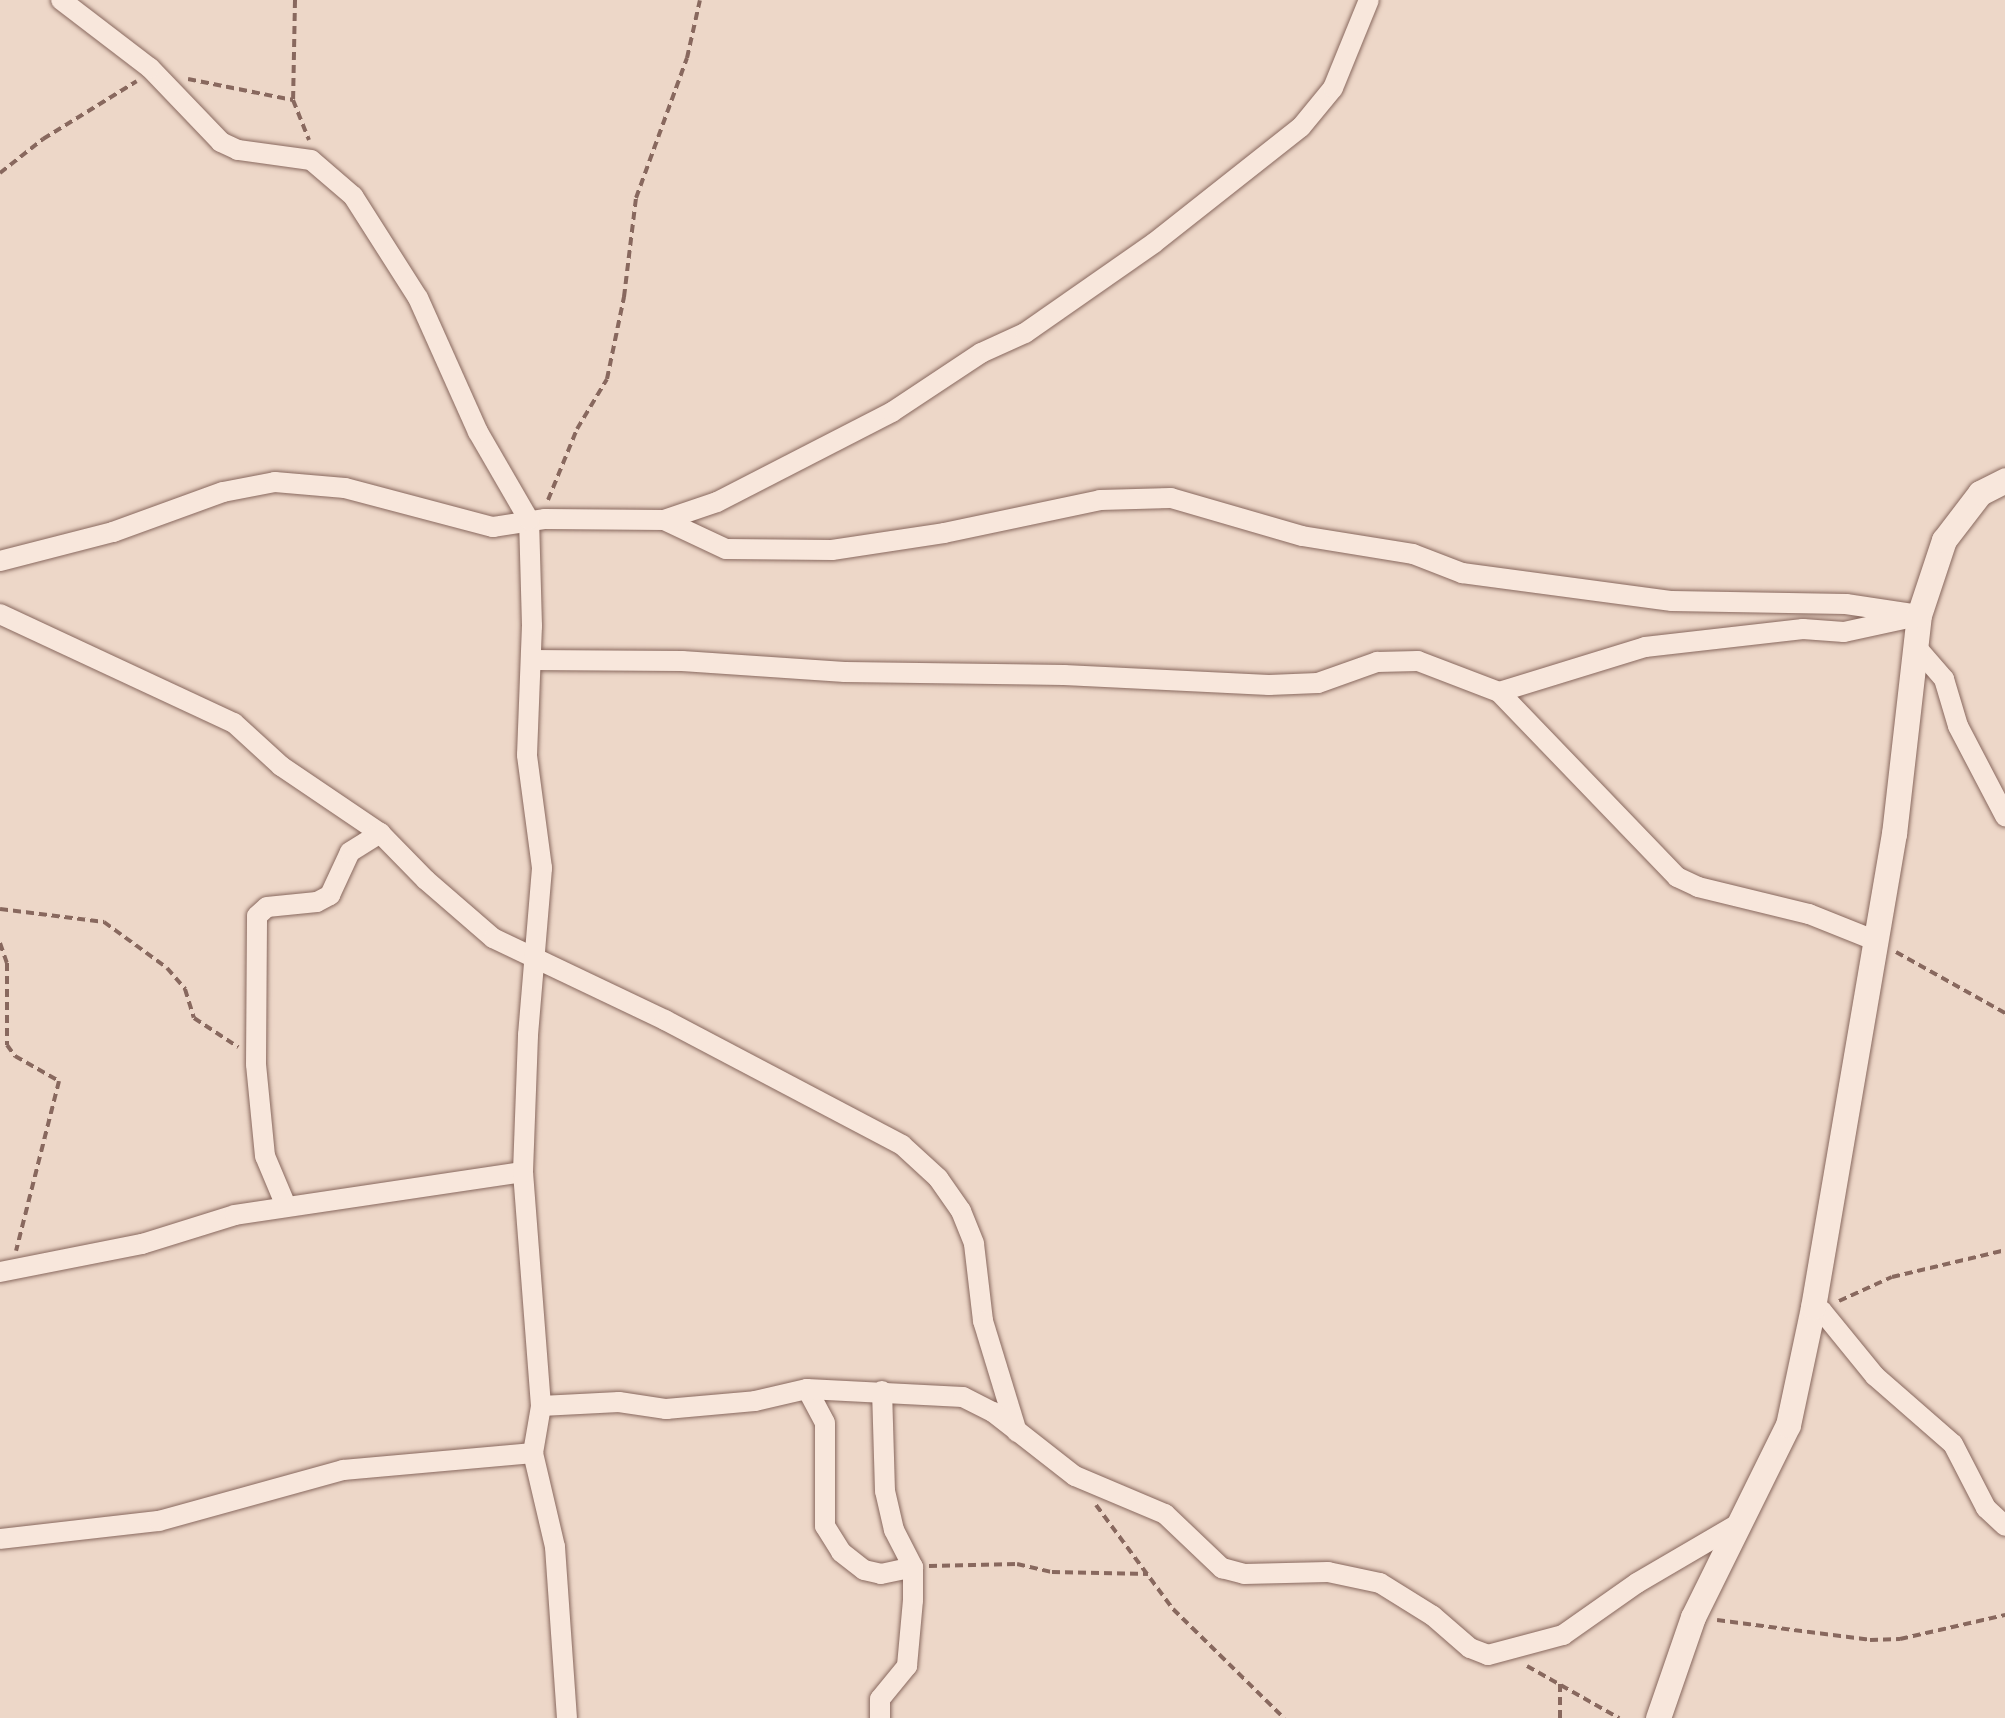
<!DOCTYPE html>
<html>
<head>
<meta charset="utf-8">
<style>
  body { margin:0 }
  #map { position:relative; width:2005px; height:1718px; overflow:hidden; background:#edd7c8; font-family:Georgia,serif }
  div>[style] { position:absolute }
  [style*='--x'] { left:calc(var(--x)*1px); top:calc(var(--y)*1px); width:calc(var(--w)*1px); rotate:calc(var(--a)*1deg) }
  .path>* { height:4px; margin-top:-2px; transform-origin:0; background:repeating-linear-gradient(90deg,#88685e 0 8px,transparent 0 13px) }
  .roads { filter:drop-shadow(0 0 2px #88685e) drop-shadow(0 0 2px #88685e) }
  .minor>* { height:20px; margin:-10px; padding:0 10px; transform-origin:10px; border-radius:10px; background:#f8e7dc }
  .tertiary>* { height:25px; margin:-12.5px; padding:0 12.5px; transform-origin:12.5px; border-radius:12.5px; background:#f8e7dc }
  span { translate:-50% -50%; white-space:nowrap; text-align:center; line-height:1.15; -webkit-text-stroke:8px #f4e4d8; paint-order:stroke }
</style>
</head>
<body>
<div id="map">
  <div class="path">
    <div style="--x:295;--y:0;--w:100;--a:91.1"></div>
    <div style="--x:293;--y:100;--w:43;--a:68.2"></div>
    <div style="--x:188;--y:79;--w:107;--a:11.3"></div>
    <div style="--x:0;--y:173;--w:55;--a:-38.3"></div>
    <div style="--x:43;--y:139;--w:110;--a:-31.7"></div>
    <div style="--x:548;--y:500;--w:77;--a:-67.8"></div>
    <div style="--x:577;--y:429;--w:58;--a:-59"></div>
    <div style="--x:607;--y:379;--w:84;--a:-78.3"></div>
    <div style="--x:624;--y:297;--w:100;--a:-83.1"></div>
    <div style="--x:636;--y:198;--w:149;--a:-70"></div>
    <div style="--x:687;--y:58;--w:59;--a:-77.4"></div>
    <div style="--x:0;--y:909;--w:105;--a:7.1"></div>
    <div style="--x:104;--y:922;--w:78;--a:36.1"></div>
    <div style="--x:167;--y:968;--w:28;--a:49"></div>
    <div style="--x:185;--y:989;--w:30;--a:73"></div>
    <div style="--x:194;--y:1018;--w:53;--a:33.4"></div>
    <div style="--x:0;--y:943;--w:21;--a:71"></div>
    <div style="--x:7;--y:963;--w:82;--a:90"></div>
    <div style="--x:7;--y:1045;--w:14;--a:54"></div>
    <div style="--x:15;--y:1056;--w:51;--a:29.6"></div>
    <div style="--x:59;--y:1081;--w:175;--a:104.2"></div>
    <div style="--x:1896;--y:952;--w:125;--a:29.2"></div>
    <div style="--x:1839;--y:1301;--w:58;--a:-24.4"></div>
    <div style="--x:1892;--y:1277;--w:116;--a:-13.4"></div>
    <div style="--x:1096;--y:1505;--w:129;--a:53.5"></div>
    <div style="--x:1173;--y:1609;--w:156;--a:44.5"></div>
    <div style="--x:929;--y:1566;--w:88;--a:-1.3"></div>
    <div style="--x:1017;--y:1564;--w:36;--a:13"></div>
    <div style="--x:1052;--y:1572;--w:96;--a:1.2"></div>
    <div style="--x:1717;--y:1620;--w:154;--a:7.4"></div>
    <div style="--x:1870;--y:1640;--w:30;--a:-2"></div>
    <div style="--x:1900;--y:1639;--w:108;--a:-12.9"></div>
    <div style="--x:1527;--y:1666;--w:106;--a:29.5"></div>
    <div style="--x:1560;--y:1684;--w:34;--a:90"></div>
  </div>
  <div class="roads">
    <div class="minor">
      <div style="--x:664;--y:520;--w:68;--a:25.1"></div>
      <div style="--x:726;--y:549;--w:106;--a:0.5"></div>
      <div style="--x:832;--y:550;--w:113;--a:-8.6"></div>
      <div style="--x:944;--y:533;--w:159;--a:-11.9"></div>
      <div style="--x:1100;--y:500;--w:71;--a:-1.6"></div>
      <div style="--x:1171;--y:498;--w:136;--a:16.2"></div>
      <div style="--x:1302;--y:536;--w:112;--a:9.2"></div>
      <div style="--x:1413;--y:554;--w:53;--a:21.2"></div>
      <div style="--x:1462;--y:573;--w:212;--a:7.6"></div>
      <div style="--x:1672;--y:601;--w:174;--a:1"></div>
      <div style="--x:1846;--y:604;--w:74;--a:8.6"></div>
      <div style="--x:0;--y:561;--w:117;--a:-14.4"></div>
      <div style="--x:113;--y:532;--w:117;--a:-20"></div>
      <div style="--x:223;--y:492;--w:53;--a:-10.9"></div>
      <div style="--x:275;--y:482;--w:70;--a:4.9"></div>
      <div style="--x:345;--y:488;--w:153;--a:14.8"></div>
      <div style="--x:493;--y:527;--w:53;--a:-8.7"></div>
      <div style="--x:545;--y:519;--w:119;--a:0.5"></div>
      <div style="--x:664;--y:520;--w:56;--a:-18.8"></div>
      <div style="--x:717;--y:502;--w:197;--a:-27.2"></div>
      <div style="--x:892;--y:412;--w:107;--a:-33.5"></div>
      <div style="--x:981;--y:353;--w:48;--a:-24.4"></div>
      <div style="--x:1025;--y:333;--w:157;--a:-34.9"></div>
      <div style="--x:1154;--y:243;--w:187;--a:-38.3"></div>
      <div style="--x:1301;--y:127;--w:50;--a:-50.6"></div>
      <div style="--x:1333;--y:88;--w:95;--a:-67.8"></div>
      <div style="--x:0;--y:614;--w:258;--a:25"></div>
      <div style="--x:234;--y:723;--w:64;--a:42.5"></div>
      <div style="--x:281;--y:766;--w:120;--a:34.1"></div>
      <div style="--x:380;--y:833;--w:66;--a:45.6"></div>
      <div style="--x:426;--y:880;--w:89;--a:40.9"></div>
      <div style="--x:493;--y:938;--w:191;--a:25.5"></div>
      <div style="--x:665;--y:1020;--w:268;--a:27.8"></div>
      <div style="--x:902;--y:1145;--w:49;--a:42.5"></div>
      <div style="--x:938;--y:1178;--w:40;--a:55.1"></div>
      <div style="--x:961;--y:1211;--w:35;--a:68"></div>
      <div style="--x:974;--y:1244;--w:78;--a:83.3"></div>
      <div style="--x:983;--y:1321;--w:116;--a:73"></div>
      <div style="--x:1918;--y:649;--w:40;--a:49"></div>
      <div style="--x:1944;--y:679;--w:49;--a:73.4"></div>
      <div style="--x:1958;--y:726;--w:102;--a:62.4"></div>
      <div style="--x:531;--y:660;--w:151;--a:0.4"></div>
      <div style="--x:682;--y:661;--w:163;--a:3.9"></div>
      <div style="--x:845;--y:672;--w:219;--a:0.8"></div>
      <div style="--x:1064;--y:675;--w:205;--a:2.8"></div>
      <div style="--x:1269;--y:685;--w:49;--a:-2.3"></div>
      <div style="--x:1318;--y:683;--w:63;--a:-19.6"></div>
      <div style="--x:1377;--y:662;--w:41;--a:-1.4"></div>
      <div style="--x:1418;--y:661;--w:87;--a:20.9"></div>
      <div style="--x:1499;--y:692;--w:257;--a:46.1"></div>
      <div style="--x:1677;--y:877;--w:23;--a:25"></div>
      <div style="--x:1698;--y:887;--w:114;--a:13.7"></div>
      <div style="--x:1809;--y:914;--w:70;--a:21.8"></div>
      <div style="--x:1499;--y:692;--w:153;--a:-17.1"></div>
      <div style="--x:1645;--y:647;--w:159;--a:-6.5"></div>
      <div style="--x:1803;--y:629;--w:41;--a:4.2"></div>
      <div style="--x:1844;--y:632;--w:66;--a:-12.3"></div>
      <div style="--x:286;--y:1206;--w:54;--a:-112.8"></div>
      <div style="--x:265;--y:1156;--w:92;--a:-95.6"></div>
      <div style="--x:256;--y:1064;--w:148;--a:-89.6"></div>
      <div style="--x:257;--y:916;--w:13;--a:-42"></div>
      <div style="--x:267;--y:907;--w:50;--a:-5.7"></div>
      <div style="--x:317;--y:902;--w:15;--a:-28"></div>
      <div style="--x:330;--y:895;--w:47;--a:-65.1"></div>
      <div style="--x:350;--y:852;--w:36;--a:-32"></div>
      <div style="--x:0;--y:1272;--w:145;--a:-11.2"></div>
      <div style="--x:142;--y:1244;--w:97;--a:-17.3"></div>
      <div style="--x:235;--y:1215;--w:291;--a:-8.5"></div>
      <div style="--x:1813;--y:1307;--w:10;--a:24"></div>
      <div style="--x:1822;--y:1311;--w:84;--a:50.8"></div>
      <div style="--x:1875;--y:1376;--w:103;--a:41.1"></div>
      <div style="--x:1953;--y:1444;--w:72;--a:62.7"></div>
      <div style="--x:1986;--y:1508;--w:26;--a:43"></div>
      <div style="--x:807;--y:1389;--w:38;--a:62"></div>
      <div style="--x:825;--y:1423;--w:103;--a:90"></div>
      <div style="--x:825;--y:1526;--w:31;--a:58"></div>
      <div style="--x:841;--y:1552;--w:29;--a:38"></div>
      <div style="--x:864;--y:1570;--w:17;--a:13"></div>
      <div style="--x:881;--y:1574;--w:33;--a:-12"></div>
      <div style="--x:541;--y:1406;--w:78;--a:-2.9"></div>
      <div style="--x:619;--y:1402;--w:48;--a:8.5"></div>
      <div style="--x:666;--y:1409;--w:89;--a:-5.1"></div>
      <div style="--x:755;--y:1401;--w:53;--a:-13"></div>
      <div style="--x:807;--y:1389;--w:156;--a:2.9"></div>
      <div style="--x:963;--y:1397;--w:34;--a:27"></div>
      <div style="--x:993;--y:1412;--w:104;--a:38"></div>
      <div style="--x:1075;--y:1476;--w:98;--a:22.9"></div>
      <div style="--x:1165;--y:1514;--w:79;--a:43.5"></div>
      <div style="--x:1222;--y:1568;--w:23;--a:15"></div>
      <div style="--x:1244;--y:1574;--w:84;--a:-1.4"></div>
      <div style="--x:1328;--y:1572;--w:53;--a:11.9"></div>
      <div style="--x:1380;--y:1583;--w:62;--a:31.9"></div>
      <div style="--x:1433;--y:1616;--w:49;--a:40.9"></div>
      <div style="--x:1470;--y:1648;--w:19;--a:21"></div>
      <div style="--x:1488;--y:1655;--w:78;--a:-14.9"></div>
      <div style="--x:1563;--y:1635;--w:90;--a:-35.1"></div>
      <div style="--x:1637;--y:1583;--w:117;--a:-30.3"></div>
      <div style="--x:533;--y:1453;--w:97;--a:76.8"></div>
      <div style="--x:555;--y:1547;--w:171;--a:86"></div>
      <div style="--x:0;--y:1539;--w:160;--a:-6.5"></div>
      <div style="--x:159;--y:1521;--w:191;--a:-15.5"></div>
      <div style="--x:343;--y:1470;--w:191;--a:-5.1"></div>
      <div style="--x:533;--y:1453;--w:48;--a:-80.3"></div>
      <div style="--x:541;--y:1406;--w:235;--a:-94.4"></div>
      <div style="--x:523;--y:1172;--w:137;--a:-87.9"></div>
      <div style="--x:528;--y:1035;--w:168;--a:-85.2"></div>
      <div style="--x:542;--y:868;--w:114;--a:-97.6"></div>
      <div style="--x:527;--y:755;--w:129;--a:-87.8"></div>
      <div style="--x:532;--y:626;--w:106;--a:-91.6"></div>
      <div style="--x:529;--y:520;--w:102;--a:-120.1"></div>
      <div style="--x:478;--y:432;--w:147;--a:-114.1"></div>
      <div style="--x:418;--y:298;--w:121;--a:-122.5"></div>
      <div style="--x:353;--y:196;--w:55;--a:-139.4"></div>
      <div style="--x:311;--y:160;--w:74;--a:-172.2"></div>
      <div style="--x:238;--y:150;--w:19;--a:-155"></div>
      <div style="--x:221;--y:142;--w:103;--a:-133.8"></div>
      <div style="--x:150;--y:68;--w:112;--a:-142.6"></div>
      <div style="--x:880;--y:1718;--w:19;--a:-90"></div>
      <div style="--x:880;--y:1699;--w:43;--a:-50.7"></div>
      <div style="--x:907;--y:1666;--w:66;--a:-84.8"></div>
      <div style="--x:913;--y:1600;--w:33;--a:-90"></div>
      <div style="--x:913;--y:1567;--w:42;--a:-117.2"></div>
      <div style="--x:894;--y:1530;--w:40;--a:-103"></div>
      <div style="--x:885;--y:1491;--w:100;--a:-91.7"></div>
    </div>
    <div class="tertiary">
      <div style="--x:1658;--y:1718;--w:107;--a:-70.9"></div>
      <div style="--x:1693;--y:1617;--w:214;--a:-63.7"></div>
      <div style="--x:1788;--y:1425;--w:121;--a:-78"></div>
      <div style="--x:1813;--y:1307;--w:480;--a:-80.3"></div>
      <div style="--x:1894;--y:834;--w:220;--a:-83.5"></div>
      <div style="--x:1919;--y:615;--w:79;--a:-71.6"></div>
      <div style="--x:1944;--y:540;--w:59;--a:-52.5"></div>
      <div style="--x:1980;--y:493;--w:28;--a:-27"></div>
    </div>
  </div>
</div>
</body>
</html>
